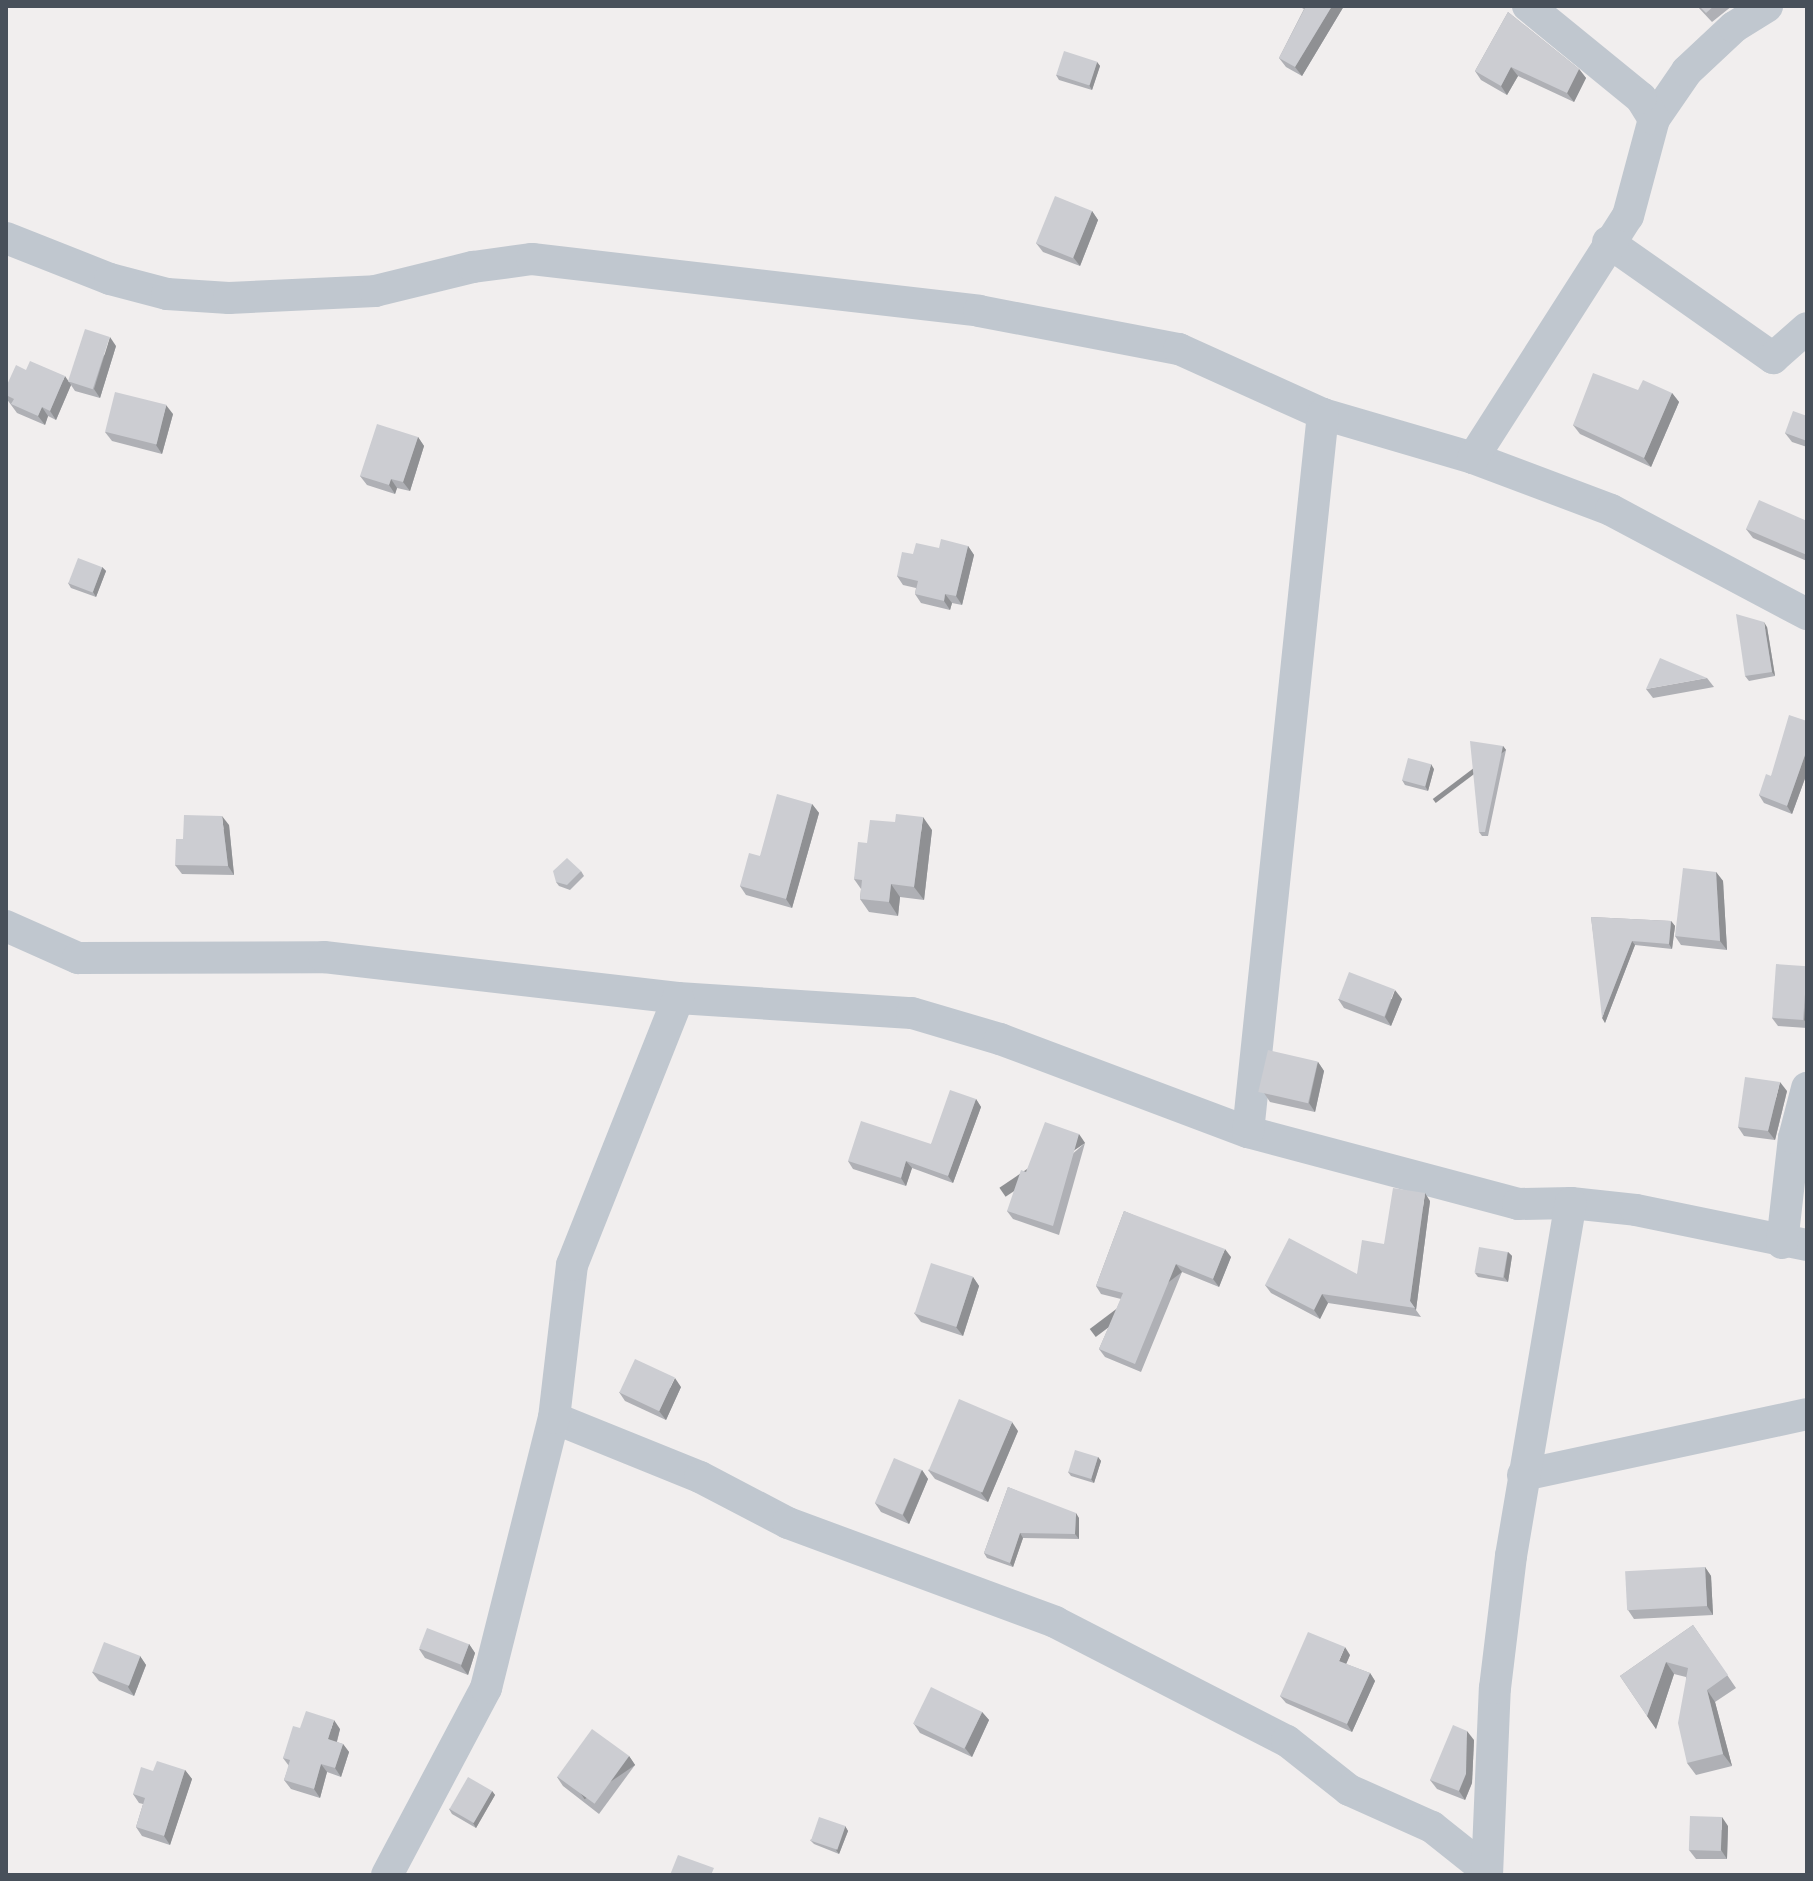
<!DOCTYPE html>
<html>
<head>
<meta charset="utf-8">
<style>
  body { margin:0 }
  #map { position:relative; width:1813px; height:1881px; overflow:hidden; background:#f1eeee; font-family:Barlow,sans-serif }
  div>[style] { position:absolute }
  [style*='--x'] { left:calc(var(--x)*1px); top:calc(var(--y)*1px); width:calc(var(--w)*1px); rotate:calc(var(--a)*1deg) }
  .street>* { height:32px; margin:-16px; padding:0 16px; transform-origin:16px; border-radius:16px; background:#c0c7cf }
  .wall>* { inset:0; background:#afb0b5 }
  .shaded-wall>* { inset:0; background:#8f9093; transform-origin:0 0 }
  .building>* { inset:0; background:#cccdd2; transform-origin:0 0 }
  span { translate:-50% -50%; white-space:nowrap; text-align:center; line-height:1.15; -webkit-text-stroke:8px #fff; paint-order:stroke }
  .frame { position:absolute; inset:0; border:8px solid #48505a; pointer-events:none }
</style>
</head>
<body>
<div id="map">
  <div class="street">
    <div style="--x:1654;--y:119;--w:58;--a:-55.5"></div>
    <div style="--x:1687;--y:71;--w:64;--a:-43.1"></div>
    <div style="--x:1734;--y:27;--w:39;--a:-32"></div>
    <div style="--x:6;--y:238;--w:112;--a:21.5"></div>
    <div style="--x:110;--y:279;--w:59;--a:14.7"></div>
    <div style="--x:167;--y:294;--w:62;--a:3.7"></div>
    <div style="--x:229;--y:298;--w:146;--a:-2.7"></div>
    <div style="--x:375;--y:291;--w:101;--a:-13.8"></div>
    <div style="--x:473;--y:267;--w:60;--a:-7.7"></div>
    <div style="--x:532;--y:259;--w:450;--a:6.6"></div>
    <div style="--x:979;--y:311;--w:204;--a:10.8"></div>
    <div style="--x:1179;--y:349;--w:158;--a:24.3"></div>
    <div style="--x:1323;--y:414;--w:156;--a:16.3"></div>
    <div style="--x:1473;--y:458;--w:147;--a:20.6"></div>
    <div style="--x:1611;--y:510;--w:222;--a:28"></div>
    <div style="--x:1608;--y:242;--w:202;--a:35.1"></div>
    <div style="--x:1773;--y:358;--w:45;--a:-41.4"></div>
    <div style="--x:1473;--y:458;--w:287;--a:-57.4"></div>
    <div style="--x:1628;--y:216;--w:100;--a:-75"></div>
    <div style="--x:1654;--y:119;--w:25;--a:-122"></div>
    <div style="--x:1641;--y:98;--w:146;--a:-140.8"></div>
    <div style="--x:6;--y:926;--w:79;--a:24"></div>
    <div style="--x:78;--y:958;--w:246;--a:-0.2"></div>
    <div style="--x:324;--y:957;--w:356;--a:6.6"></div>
    <div style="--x:678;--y:998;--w:234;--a:3.7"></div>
    <div style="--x:912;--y:1013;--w:92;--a:16.5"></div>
    <div style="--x:1000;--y:1039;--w:265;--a:20.6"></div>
    <div style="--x:1248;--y:1132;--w:279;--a:14.9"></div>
    <div style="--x:1518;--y:1204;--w:53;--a:-1.1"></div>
    <div style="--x:1571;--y:1203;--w:65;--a:6.1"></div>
    <div style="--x:1636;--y:1210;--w:175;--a:11.6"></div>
    <div style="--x:1248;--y:1132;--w:722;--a:-84.04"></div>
    <div style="--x:1782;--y:1243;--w:106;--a:-83.5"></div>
    <div style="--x:1794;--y:1138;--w:52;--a:-75.4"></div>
    <div style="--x:554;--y:1418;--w:157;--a:22"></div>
    <div style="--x:700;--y:1477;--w:99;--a:27.6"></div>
    <div style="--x:788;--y:1523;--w:285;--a:20.3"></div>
    <div style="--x:1055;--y:1622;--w:261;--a:27.2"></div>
    <div style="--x:1287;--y:1741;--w:79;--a:38.3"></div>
    <div style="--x:1349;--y:1790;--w:91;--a:24"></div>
    <div style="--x:1432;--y:1827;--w:69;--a:38.5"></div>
    <div style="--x:1523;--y:1475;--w:290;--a:-12.1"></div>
    <div style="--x:387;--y:1875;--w:212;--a:-62.1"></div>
    <div style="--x:486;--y:1688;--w:278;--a:-75.9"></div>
    <div style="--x:554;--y:1418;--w:154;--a:-83.3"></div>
    <div style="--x:572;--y:1265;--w:287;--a:-68.3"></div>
    <div style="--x:1487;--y:1875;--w:187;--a:-87.6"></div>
    <div style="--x:1495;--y:1688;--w:133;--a:-83.1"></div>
    <div style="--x:1511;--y:1556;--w:358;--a:-80.4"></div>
  </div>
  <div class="wall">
    <div style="clip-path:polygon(1298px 6px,1344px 6px,1302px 76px,1286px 67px,1279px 58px,1304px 9px)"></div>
    <div style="clip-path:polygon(1697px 6px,1732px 6px,1712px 22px)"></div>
    <div style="clip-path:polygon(1508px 12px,1579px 69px,1586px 78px,1574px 102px,1518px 76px,1507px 95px,1481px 80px,1475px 71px)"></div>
    <div style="clip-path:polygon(1097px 62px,1100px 66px,1092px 90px,1059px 80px,1056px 75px)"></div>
    <div style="clip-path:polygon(1092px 211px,1098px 220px,1080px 266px,1043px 252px,1036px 243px)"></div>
    <div style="clip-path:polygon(116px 346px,100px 398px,75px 391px,71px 385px,56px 420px,48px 416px,45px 425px,17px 413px,6px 398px,6px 387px,26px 370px,69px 382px)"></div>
    <div style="clip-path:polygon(1672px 393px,1679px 402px,1651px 467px,1580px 434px,1573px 425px)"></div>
    <div style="clip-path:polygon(173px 414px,162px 454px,112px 441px,105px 432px)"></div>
    <div style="clip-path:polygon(1807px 416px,1807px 447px,1792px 442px,1785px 433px)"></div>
    <div style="clip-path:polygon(418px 437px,424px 446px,410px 491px,397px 488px,395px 494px,367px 485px,360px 476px)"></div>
    <div style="clip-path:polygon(1807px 521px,1807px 561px,1753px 538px,1746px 529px)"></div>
    <div style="clip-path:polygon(968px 546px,974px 555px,962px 605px,952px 603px,950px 610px,921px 603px,915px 594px,916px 588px,903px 585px,897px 576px,913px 554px,939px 548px)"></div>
    <div style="clip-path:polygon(102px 567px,106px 571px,96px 597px,71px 588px,68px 583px)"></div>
    <div style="clip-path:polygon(1767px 627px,1775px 676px,1749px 681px,1745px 676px)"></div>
    <div style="clip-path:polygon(1707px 678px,1714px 687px,1653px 698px,1646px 689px)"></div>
    <div style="clip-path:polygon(1807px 721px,1807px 773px,1792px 814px,1764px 803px,1759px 795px)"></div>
    <div style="clip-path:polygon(1503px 746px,1506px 750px,1488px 836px,1482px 836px,1479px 832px)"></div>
    <div style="clip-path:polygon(1434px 769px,1428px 791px,1405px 785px,1402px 780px)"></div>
    <div style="clip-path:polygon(812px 804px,819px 813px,792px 908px,746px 895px,740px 886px,760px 856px)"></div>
    <div style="clip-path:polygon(229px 825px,234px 875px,182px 874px,175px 865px)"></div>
    <div style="clip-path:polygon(932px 830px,924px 900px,900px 897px,898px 916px,869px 912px,860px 899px,861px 889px,854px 879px,867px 843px)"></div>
    <div style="clip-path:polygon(581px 871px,584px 876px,570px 890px,559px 886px,556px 882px)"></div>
    <div style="clip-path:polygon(1716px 872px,1723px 881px,1727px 950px,1681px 945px,1675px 936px)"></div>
    <div style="clip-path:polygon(1591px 917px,1671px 921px,1675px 926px,1672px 949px,1635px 945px,1605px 1023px)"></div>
    <div style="clip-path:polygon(1807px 966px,1807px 1028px,1778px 1026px,1772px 1018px)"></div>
    <div style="clip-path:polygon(1338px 999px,1402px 999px,1391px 1026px,1344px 1008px)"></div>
    <div style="clip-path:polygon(1318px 1062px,1324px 1071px,1315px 1112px,1270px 1102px,1264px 1093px)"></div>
    <div style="clip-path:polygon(1787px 1091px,1775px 1140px,1744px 1136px,1738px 1127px)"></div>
    <div style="clip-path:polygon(976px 1099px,981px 1107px,953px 1183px,912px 1168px,906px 1186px,853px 1169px,848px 1161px,931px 1144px)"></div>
    <div style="clip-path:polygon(1085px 1143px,1059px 1235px,1013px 1219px,1007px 1211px)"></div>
    <div style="clip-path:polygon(1430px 1201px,1416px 1310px,1421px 1317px,1328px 1303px,1320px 1319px,1271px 1293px,1265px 1285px,1357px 1274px,1384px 1244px)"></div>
    <div style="clip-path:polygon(1124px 1211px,1231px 1257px,1219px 1287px,1182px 1272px,1141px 1372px,1105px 1357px,1099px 1349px,1121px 1299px,1101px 1294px,1096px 1286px)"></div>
    <div style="clip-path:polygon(1508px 1252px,1512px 1256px,1508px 1282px,1478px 1277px,1475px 1273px)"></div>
    <div style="clip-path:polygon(973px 1277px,979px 1286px,963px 1336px,921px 1322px,914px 1313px)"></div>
    <div style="clip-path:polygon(681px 1387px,666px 1420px,625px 1401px,619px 1392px)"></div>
    <div style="clip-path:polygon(1018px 1431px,988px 1502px,935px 1479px,928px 1470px)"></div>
    <div style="clip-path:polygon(1098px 1457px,1101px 1461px,1094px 1483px,1071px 1476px,1068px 1472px)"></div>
    <div style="clip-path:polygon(922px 1470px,928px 1479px,909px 1524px,881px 1512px,875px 1503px)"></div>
    <div style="clip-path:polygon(1008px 1487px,1079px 1518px,1079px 1539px,1023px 1538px,1013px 1567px,987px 1558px,984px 1553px)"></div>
    <div style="clip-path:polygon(1705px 1567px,1711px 1576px,1713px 1615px,1634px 1619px,1628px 1610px)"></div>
    <div style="clip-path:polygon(1693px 1625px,1736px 1688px,1715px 1702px,1732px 1766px,1696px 1775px,1687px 1763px,1686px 1677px,1674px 1674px,1656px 1729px,1620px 1676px)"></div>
    <div style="clip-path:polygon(469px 1644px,475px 1653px,468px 1675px,425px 1658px,419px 1649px)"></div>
    <div style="clip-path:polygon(1350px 1655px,1346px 1664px,1370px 1673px,1375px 1681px,1352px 1732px,1286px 1703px,1280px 1696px)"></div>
    <div style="clip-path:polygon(140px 1656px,146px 1665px,134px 1696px,99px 1681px,92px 1672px)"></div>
    <div style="clip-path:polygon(982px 1712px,989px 1720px,972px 1757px,920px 1733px,914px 1724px)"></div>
    <div style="clip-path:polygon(300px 1728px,340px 1729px,337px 1742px,343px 1744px,349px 1752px,341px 1777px,327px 1772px,320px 1798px,291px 1789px,284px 1780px,289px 1766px,283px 1758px)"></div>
    <div style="clip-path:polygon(1474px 1740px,1472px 1783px,1465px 1800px,1437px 1789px,1430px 1780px)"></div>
    <div style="clip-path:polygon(629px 1756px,635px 1765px,599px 1814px,563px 1786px,557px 1777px)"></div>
    <div style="clip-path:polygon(185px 1770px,192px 1779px,170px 1845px,142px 1836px,136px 1827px,143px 1804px,139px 1803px,133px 1794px,153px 1771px)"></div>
    <div style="clip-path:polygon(492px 1791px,495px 1795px,476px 1828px,452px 1814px,449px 1809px)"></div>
    <div style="clip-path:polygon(845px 1826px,848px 1831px,839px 1854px,814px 1844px,810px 1840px)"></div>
    <div style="clip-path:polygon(1728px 1826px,1727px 1859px,1696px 1859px,1689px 1850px)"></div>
  </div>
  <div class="shaded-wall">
    <div style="clip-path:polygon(1332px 6px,1344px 6px,1302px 76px,1295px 67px)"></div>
    <div style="clip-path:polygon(1097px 62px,1100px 66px,1092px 90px,1089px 85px)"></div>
    <div style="clip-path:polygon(1511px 67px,1518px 76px,1507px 95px,1501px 86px)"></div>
    <div style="clip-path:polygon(1579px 69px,1586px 78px,1574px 102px,1567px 93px)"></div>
    <div style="clip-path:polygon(1092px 211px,1098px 220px,1080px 266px,1073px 257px)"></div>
    <div style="clip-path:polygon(110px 337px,116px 346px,100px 398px,94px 389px)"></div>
    <div style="clip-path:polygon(65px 376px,71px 385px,56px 420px,50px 411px)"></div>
    <div style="clip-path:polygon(1672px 393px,1679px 402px,1651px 467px,1644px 458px)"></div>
    <div style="clip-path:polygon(166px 405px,173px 414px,162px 454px,156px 445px)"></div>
    <div style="clip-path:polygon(42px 407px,48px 416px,45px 425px,38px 416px)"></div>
    <div style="clip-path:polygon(418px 437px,424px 446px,410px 491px,403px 482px)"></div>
    <div style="clip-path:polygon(391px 479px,397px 488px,395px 494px,389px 485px)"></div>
    <div style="clip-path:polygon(968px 546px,974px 555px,962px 605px,956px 596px)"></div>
    <div style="clip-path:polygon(102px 567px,106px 571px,96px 597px,93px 592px)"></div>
    <div style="clip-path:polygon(945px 594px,952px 603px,950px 610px,944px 601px)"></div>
    <div style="clip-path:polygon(1764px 622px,1767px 627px,1775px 676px,1772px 672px)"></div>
    <div style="left:1503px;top:746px;width:5px;height:88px;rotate:53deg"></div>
    <div style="clip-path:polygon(1805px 755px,1807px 757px,1807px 773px,1792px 814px,1787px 806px)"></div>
    <div style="clip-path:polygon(1431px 764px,1434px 769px,1428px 791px,1425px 786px)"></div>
    <div style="clip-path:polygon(812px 804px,819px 813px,792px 908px,786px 899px)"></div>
    <div style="clip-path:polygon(222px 816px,229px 825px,234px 875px,228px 866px)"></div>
    <div style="clip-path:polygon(923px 817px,932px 830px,924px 900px,914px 887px)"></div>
    <div style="clip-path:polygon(1716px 872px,1723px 881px,1727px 950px,1720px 941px)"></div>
    <div style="clip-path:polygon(891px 884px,900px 897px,898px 916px,889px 902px)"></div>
    <div style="clip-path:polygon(1671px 921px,1675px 926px,1672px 949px,1669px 944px)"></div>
    <div style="clip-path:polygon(1632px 941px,1635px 945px,1605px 1023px,1602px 1018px)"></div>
    <div style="clip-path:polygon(1807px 983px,1807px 1024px,1804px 1020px)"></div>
    <div style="clip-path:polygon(1395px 990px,1402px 999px,1391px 1026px,1385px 1017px)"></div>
    <div style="clip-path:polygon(1318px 1062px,1324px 1071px,1315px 1112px,1309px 1103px)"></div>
    <div style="clip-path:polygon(1780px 1082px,1787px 1091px,1775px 1140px,1768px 1131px)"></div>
    <div style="clip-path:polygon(976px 1099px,981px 1107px,953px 1183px,948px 1176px)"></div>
    <div style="left:1079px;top:1134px;width:11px;height:96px;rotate:56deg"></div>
    <div style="clip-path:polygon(906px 1161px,912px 1168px,906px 1186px,901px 1178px)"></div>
    <div style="clip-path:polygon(1425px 1193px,1430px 1201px,1416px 1310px,1410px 1301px)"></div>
    <div style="clip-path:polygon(1225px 1249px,1231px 1257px,1219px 1287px,1213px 1279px)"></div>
    <div style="clip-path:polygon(1508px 1252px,1512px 1256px,1508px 1282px,1504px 1277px)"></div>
    <div style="left:1176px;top:1264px;width:10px;height:108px;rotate:53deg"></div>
    <div style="clip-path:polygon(973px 1277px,979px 1286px,963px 1336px,956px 1327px)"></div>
    <div style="clip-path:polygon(1322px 1294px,1328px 1303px,1320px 1319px,1314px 1310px)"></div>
    <div style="clip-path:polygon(675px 1378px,681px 1387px,666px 1420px,659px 1411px)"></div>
    <div style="clip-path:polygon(1012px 1422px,1018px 1431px,988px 1502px,981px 1493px)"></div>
    <div style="clip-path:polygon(1098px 1457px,1101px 1461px,1094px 1483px,1091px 1479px)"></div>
    <div style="clip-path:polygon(922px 1470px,928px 1479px,909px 1524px,903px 1515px)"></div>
    <div style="clip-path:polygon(1076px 1513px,1079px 1518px,1079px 1539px,1075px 1534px)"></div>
    <div style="clip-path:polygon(1020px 1533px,1023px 1538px,1013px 1567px,1010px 1563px)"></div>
    <div style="clip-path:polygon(1705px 1567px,1711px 1576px,1713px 1615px,1707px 1606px)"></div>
    <div style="clip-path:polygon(469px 1644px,475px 1653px,468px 1675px,461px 1666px)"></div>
    <div style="clip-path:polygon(1345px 1647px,1350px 1655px,1344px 1669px,1339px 1661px)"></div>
    <div style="clip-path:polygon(140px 1656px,146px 1665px,134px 1696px,128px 1687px)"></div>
    <div style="clip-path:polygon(1666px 1662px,1674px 1674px,1656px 1729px,1647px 1716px)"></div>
    <div style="clip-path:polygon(1370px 1673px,1375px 1681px,1352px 1732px,1347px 1724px)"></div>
    <div style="clip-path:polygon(1707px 1690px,1715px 1702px,1732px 1766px,1723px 1754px)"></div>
    <div style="clip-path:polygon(982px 1712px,989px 1720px,972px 1757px,965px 1748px)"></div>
    <div style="clip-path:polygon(334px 1720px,340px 1729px,335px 1748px,328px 1739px)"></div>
    <div style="clip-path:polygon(1467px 1731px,1474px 1740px,1472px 1783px,1465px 1800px,1459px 1791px)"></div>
    <div style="clip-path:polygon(343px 1744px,349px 1752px,341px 1777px,335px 1768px)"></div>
    <div style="left:629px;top:1756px;width:11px;height:61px;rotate:56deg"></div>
    <div style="clip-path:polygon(321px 1764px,327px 1772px,320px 1798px,314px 1789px)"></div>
    <div style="clip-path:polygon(185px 1770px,192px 1779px,170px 1845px,164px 1836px)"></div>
    <div style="clip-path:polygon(492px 1791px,495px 1795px,476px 1828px,473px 1823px)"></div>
    <div style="clip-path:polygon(1722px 1817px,1728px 1826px,1727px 1859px,1721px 1850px)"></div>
    <div style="clip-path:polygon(845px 1826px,848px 1831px,839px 1854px,836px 1850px)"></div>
  </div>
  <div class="building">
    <div style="clip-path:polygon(1306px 6px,1332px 6px,1295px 67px,1279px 58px)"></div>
    <div style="clip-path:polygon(1699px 6px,1714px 6px,1706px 13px)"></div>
    <div style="clip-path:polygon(1508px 12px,1579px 69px,1567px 93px,1511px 67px,1501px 86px,1475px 71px)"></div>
    <div style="left:1064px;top:51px;width:35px;height:25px;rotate:18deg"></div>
    <div style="left:1055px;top:196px;width:40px;height:51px;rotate:22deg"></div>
    <div style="left:85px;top:329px;width:26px;height:55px;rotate:18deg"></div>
    <div style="clip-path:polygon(30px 361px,65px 376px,50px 411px,42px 407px,38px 416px,11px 404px,14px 399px,6px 395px,6px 387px,16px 365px,26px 370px)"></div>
    <div style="clip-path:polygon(1593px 373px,1638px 390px,1643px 380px,1672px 393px,1644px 458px,1573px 425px)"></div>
    <div style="left:115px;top:392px;width:53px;height:41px;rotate:14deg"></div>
    <div style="clip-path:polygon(1793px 411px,1807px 416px,1807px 441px,1785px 433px)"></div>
    <div style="clip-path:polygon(377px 424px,418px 437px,403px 482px,391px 479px,389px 485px,360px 476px)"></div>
    <div style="clip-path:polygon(1759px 500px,1807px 521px,1807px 555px,1746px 529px)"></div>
    <div style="clip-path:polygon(941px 539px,968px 546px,956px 596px,945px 594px,944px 601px,915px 594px,918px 581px,897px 576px,902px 552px,913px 554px,916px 543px,939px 548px)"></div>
    <div style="left:78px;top:558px;width:26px;height:27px;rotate:21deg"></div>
    <div style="clip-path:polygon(1736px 614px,1764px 622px,1772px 672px,1745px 676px)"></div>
    <div style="clip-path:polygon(1660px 658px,1707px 678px,1646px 689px)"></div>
    <div style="clip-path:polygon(1789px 715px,1807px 721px,1807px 755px,1805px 755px,1787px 806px,1759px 795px,1766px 774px,1771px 776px)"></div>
    <div style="clip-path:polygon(1470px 741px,1503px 746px,1485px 832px,1479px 832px)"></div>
    <div style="left:1408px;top:758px;width:24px;height:23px;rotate:15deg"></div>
    <div style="clip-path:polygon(777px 794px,812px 804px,786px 899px,740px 886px,749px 853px,760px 856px)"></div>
    <div style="clip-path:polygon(896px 814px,923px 817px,914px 887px,891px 884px,889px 902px,860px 899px,862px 880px,854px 879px,858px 842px,867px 843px,870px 820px,895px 822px)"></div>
    <div style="clip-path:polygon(184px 815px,222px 816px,228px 866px,175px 865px,176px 839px,183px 839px)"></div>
    <div style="clip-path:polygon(567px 858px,581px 871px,567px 885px,556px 882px,553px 871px)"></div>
    <div style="clip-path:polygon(1683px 868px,1716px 872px,1720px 941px,1675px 936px)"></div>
    <div style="clip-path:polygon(1591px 917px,1671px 921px,1669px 944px,1632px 941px,1602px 1018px)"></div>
    <div style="left:1776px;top:964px;width:31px;height:54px;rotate:4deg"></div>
    <div style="left:1349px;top:972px;width:49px;height:29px;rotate:21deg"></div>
    <div style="left:1268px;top:1050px;width:51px;height:43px;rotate:13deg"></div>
    <div style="clip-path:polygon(1745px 1077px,1780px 1082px,1768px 1131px,1738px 1127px)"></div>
    <div style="clip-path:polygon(950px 1090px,976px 1099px,948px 1176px,906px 1161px,901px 1178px,848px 1161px,861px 1121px,931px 1144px)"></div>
    <div style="clip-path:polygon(1045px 1122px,1079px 1134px,1053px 1226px,1007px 1211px,1021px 1170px,1026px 1172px)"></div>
    <div style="clip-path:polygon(1393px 1188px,1425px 1193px,1410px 1301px,1415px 1308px,1322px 1294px,1314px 1310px,1265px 1285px,1289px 1238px,1357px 1274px,1362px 1240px,1384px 1244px)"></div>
    <div style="clip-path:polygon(1124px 1211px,1225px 1249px,1213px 1279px,1176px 1264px,1135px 1364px,1099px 1349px,1123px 1293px,1096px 1286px)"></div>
    <div style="left:1479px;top:1247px;width:29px;height:26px;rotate:10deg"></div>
    <div style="left:931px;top:1263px;width:44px;height:53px;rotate:18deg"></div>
    <div style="left:635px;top:1359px;width:44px;height:37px;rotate:25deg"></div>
    <div style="left:959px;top:1399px;width:58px;height:77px;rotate:23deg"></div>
    <div style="left:1075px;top:1450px;width:24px;height:23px;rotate:17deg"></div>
    <div style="left:894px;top:1458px;width:30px;height:49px;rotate:23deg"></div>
    <div style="clip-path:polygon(1008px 1487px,1076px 1513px,1075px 1534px,1020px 1533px,1010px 1563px,984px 1553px)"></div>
    <div style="left:1705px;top:1567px;width:39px;height:80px;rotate:87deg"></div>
    <div style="clip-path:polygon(1693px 1625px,1728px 1675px,1707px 1690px,1723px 1754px,1687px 1763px,1678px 1723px,1688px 1668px,1666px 1662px,1647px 1716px,1620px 1676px)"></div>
    <div style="left:427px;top:1628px;width:45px;height:22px;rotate:21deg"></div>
    <div style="clip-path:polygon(1308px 1632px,1345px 1647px,1339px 1661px,1370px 1673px,1347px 1724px,1280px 1696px)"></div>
    <div style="left:104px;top:1642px;width:39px;height:32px;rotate:21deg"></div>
    <div style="left:931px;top:1687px;width:57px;height:41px;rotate:26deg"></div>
    <div style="clip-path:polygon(306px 1711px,334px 1720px,328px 1739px,343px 1744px,335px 1768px,321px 1764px,314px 1789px,284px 1780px,290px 1760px,283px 1758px,293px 1726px,300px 1728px)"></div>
    <div style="clip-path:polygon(1453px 1725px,1467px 1731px,1466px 1774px,1459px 1791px,1430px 1780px)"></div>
    <div style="left:592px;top:1729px;width:46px;height:59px;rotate:36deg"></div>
    <div style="clip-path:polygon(157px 1761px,185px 1770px,164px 1836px,136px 1827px,145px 1798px,133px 1794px,141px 1767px,153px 1771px)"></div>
    <div style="left:468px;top:1777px;width:28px;height:37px;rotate:30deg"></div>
    <div style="left:1690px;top:1816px;width:32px;height:34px;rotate:2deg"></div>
    <div style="left:819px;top:1817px;width:28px;height:25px;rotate:19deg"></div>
    <div style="clip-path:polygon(678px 1855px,714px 1868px,711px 1875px,670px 1875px)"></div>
  </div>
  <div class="frame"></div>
</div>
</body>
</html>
